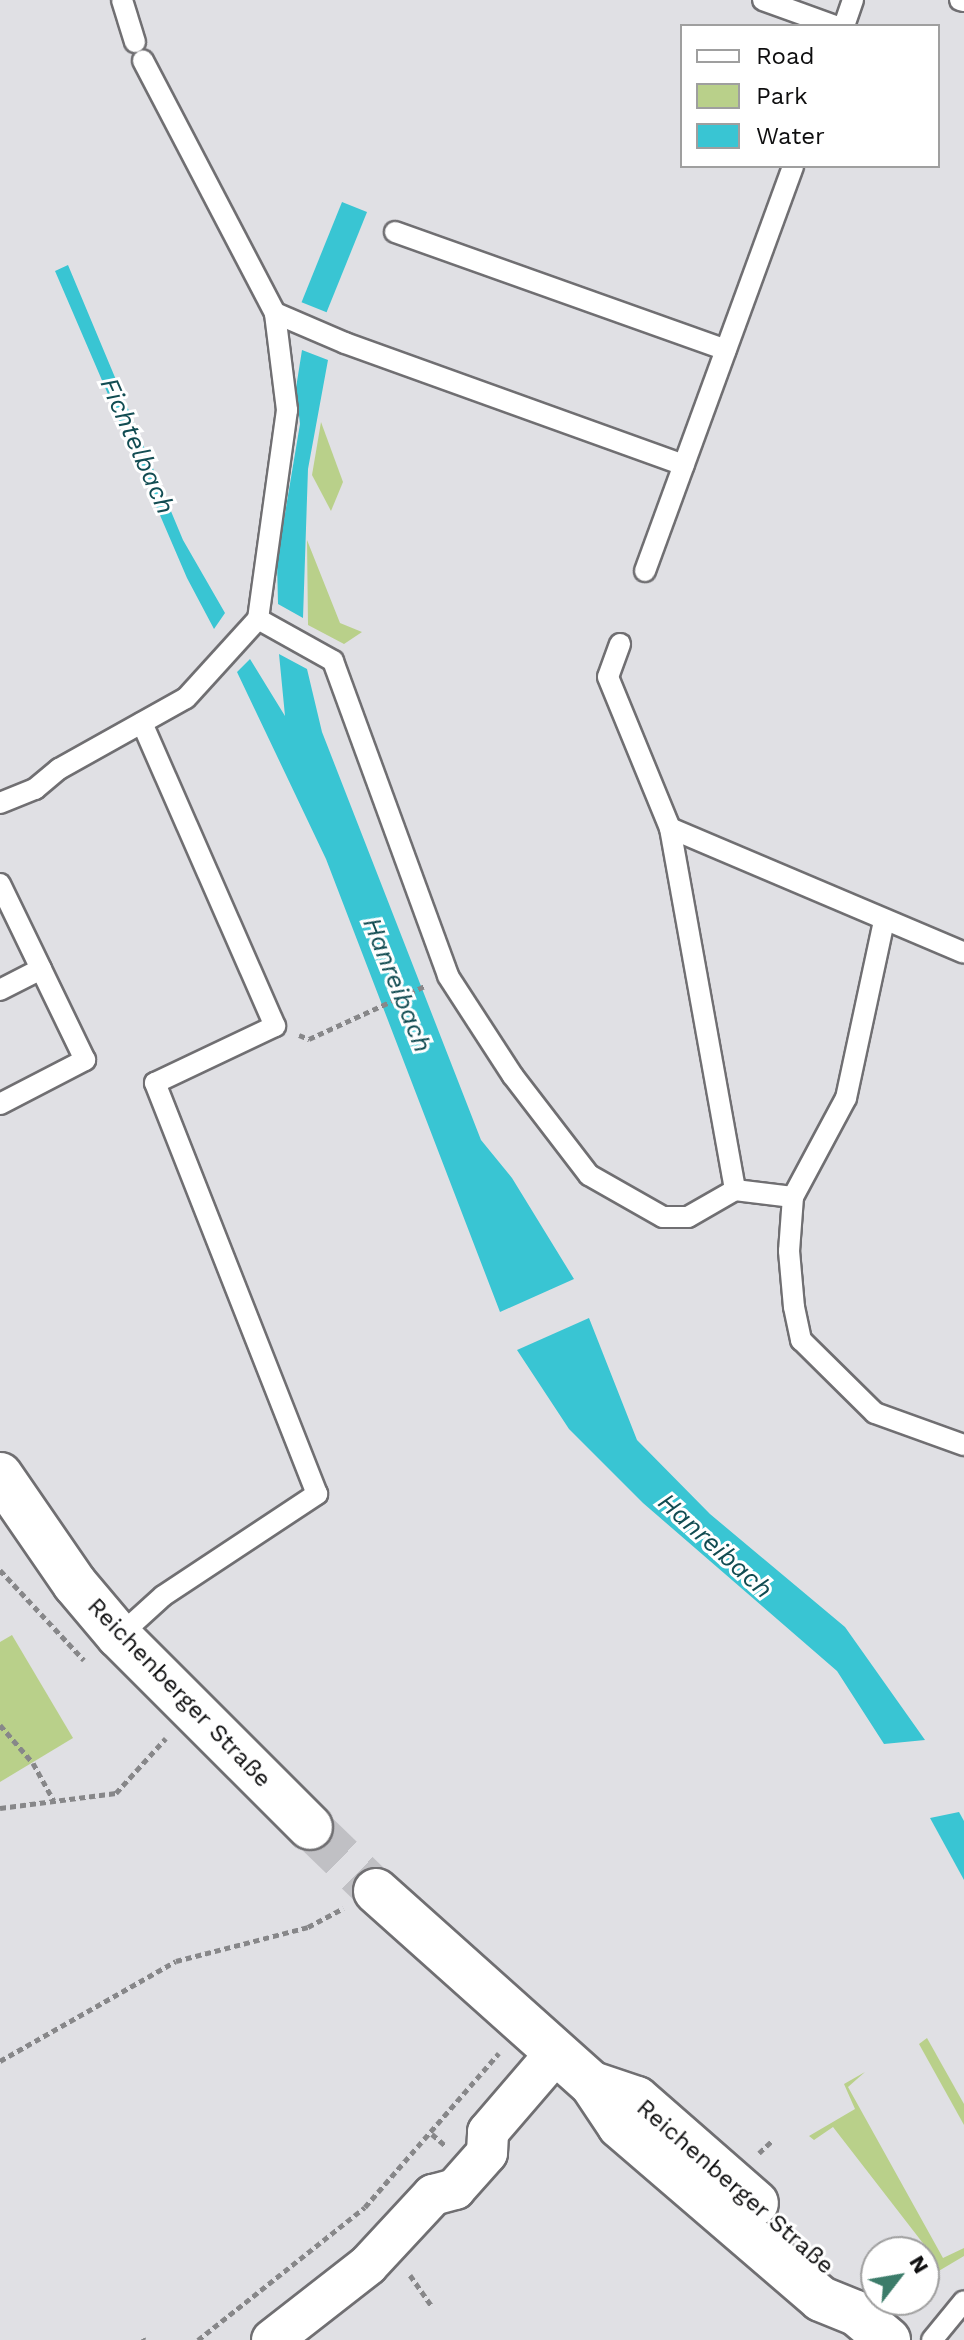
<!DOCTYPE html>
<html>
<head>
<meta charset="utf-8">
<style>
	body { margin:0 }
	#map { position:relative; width:964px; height:2340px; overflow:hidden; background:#e0e0e4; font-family:"Work Sans",sans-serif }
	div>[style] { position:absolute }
	.green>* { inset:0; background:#b9d08a }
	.water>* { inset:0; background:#39c5d3; transform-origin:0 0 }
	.secondary-tunnel>* { height:44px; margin-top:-22px; transform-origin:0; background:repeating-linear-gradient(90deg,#c0c0c4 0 44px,transparent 0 66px) }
	.path>* { height:5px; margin-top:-2.5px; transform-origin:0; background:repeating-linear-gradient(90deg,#878789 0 6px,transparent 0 10px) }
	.roads { filter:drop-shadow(2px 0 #706f72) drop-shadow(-2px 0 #706f72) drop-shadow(0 2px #706f72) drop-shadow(0 -2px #706f72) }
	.lane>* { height:20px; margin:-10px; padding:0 10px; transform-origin:10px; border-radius:10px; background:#fff }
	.street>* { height:40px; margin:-20px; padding:0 20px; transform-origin:20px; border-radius:20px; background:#fff }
	.secondary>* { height:44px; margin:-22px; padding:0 22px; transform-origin:22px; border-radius:22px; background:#fff }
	span { translate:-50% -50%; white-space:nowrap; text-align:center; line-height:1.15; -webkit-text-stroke:6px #fff; paint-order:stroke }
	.street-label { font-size:24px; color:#0e0e0f }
	.water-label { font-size:26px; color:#114c52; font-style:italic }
	.legend { position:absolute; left:680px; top:24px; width:260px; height:144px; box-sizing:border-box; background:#fff; border:2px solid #9f9f9f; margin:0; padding:10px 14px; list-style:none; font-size:24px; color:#0e0e0f }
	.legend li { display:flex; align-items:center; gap:16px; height:40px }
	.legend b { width:40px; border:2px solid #9f9f9f }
	.north { position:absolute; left:860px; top:2236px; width:80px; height:80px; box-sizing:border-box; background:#fff; border:2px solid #9f9f9f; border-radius:50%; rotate:59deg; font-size:22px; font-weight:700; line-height:32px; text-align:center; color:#0e0e0f }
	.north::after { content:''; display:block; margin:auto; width:28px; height:36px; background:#3c7c6a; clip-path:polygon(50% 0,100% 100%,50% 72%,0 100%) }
</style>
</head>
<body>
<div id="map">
	<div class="green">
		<div style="clip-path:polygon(321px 422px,343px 482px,331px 511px,312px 475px)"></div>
		<div style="clip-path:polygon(307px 540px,340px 623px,362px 632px,344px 644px,308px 625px)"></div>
		<div style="clip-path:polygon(12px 1635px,73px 1738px,0 1782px,0 1642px)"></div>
		<div style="clip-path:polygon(927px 2038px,964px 2104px,964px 2125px,919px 2044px)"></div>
		<div style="clip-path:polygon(865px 2072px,848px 2087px,943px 2258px,964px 2248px,964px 2256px,937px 2272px,924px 2272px,929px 2251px,833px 2127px,814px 2140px,809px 2136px,855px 2109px,844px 2084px)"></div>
	</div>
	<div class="water">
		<div style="left:342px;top:202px;width:27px;height:108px;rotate:22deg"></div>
		<div style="clip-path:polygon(68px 265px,183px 540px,225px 613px,214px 629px,187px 578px,55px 271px)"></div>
		<div style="clip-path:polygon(302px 350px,328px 360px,308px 469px,303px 618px,278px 604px,277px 561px,300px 424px,296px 388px)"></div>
		<div style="clip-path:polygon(279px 654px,307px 669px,322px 732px,481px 1140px,512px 1178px,574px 1279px,500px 1312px,326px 859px,237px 672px,250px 659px,285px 716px)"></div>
		<div style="clip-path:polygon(589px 1318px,637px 1440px,710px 1514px,845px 1627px,925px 1740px,884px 1744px,837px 1671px,643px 1503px,569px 1429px,517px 1350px)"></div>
		<div style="clip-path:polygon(959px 1812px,964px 1821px,964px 1880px,930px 1818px)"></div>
	</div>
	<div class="secondary-tunnel">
		<div style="left:310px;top:1827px;width:92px;rotate:44.1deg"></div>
	</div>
	<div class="path">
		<div style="left:299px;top:1035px;width:11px;rotate:22deg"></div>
		<div style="left:309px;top:1039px;width:128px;rotate:-24.6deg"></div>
		<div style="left:0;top:1570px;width:123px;rotate:47deg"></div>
		<div style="left:0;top:1725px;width:50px;rotate:49deg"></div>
		<div style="left:33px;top:1763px;width:43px;rotate:61.1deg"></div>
		<div style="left:0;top:1808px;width:117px;rotate:-7.4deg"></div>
		<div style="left:116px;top:1793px;width:74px;rotate:-47.7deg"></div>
		<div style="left:0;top:2061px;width:202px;rotate:-29.6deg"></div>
		<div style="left:176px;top:1961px;width:136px;rotate:-14.4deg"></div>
		<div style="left:308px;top:1927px;width:40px;rotate:-28deg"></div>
		<div style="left:432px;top:2134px;width:18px;rotate:41deg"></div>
		<div style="left:759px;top:2153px;width:19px;rotate:-43deg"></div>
		<div style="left:410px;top:2275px;width:39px;rotate:55deg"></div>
		<div style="left:143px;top:2338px;width:2px;rotate:63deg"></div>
		<div style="left:198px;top:2340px;width:213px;rotate:-38.5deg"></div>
		<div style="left:365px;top:2207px;width:204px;rotate:-49deg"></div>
	</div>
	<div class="roads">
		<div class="lane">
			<div style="left:122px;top:0;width:44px;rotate:72.8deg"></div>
			<div style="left:763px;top:0;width:77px;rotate:19.9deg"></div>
			<div style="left:960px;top:0;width:4px;rotate:14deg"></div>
			<div style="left:844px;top:26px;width:28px;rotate:-71deg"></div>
			<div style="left:395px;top:232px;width:351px;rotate:19.6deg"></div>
			<div style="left:275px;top:313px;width:76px;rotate:23.2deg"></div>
			<div style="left:345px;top:343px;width:360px;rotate:19.8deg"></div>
			<div style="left:645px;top:571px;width:431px;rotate:-69.9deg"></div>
			<div style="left:258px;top:619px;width:86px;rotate:29.2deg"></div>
			<div style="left:333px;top:661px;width:335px;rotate:69.9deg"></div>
			<div style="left:448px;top:976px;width:119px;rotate:57deg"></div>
			<div style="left:513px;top:1076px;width:125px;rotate:52.5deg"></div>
			<div style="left:589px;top:1175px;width:85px;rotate:29.6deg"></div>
			<div style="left:663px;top:1217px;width:25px"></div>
			<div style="left:688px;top:1217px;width:54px;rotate:-29.9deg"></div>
			<div style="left:735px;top:1190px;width:58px;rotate:6.9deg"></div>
			<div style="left:620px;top:644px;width:35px;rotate:110deg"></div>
			<div style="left:608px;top:677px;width:163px;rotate:67.7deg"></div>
			<div style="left:670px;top:828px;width:368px;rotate:79.8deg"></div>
			<div style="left:0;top:803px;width:38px;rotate:-22deg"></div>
			<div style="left:35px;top:789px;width:31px;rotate:-40deg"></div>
			<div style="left:59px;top:769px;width:145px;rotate:-29.2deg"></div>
			<div style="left:186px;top:698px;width:107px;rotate:-47.7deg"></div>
			<div style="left:258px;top:619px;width:211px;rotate:-82.1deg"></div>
			<div style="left:287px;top:410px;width:98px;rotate:-97.1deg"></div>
			<div style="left:275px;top:313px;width:285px;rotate:-117.6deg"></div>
			<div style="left:670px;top:828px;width:319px;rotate:23deg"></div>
			<div style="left:0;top:884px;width:94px;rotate:64.2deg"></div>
			<div style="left:41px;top:969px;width:46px;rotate:152.9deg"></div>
			<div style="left:884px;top:921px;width:181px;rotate:102.1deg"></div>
			<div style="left:846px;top:1098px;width:112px;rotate:118.2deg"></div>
			<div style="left:793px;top:1197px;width:54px;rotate:94.2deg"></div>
			<div style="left:789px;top:1251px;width:56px;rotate:84.9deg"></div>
			<div style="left:794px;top:1307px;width:34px;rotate:78deg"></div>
			<div style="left:801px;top:1340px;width:104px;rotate:44.6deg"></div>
			<div style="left:875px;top:1413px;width:95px;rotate:19.8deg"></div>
			<div style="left:0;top:1104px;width:96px;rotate:-27.4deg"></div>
			<div style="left:85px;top:1060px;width:101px;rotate:-115.8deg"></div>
			<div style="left:119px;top:1636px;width:59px;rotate:-42.3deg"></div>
			<div style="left:163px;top:1596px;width:185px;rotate:-33.5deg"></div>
			<div style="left:317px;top:1494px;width:442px;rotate:-111.5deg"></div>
			<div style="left:155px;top:1083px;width:133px;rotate:-25.4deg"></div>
			<div style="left:275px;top:1026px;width:331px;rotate:-113.7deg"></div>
			<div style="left:932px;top:2340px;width:50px;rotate:-50.6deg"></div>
		</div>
		<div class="street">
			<div style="left:272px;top:2340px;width:122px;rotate:-38deg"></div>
			<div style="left:368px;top:2265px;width:96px;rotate:-47.1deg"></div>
			<div style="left:433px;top:2195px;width:23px;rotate:-15deg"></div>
			<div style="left:455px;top:2189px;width:48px;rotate:-48.4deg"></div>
			<div style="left:487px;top:2153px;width:21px;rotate:-87deg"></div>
			<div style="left:488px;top:2132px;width:104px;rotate:-49.3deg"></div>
		</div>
		<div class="secondary">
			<div style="left:0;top:1475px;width:132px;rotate:55.5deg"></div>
			<div style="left:75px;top:1584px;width:68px;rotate:49.8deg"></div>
			<div style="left:119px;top:1636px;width:270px;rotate:45deg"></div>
			<div style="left:376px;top:1891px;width:290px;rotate:41.8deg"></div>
			<div style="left:592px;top:2084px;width:50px;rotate:56.3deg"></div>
			<div style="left:620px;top:2126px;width:265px;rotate:40.7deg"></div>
			<div style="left:821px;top:2299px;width:38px;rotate:22deg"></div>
			<div style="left:856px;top:2313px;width:42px;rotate:40.2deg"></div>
			<div style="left:592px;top:2084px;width:47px;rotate:18.4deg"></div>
			<div style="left:637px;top:2099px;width:158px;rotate:41.2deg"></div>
		</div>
	</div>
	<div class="street-label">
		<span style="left:179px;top:1693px;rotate:46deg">Reichenberger Straße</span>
		<span style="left:735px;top:2187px;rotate:41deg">Reichenberger Straße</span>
	</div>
	<div class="water-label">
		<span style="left:137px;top:446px;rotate:66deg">Fichtelbach</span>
		<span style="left:397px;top:985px;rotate:68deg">Hanreibach</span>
		<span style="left:715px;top:1546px;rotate:42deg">Hanreibach</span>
	</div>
	<ul class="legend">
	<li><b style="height:10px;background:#fff"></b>Road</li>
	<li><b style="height:22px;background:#b9d08a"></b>Park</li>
	<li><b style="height:22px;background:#39c5d3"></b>Water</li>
	</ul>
	<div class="north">N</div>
</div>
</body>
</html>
